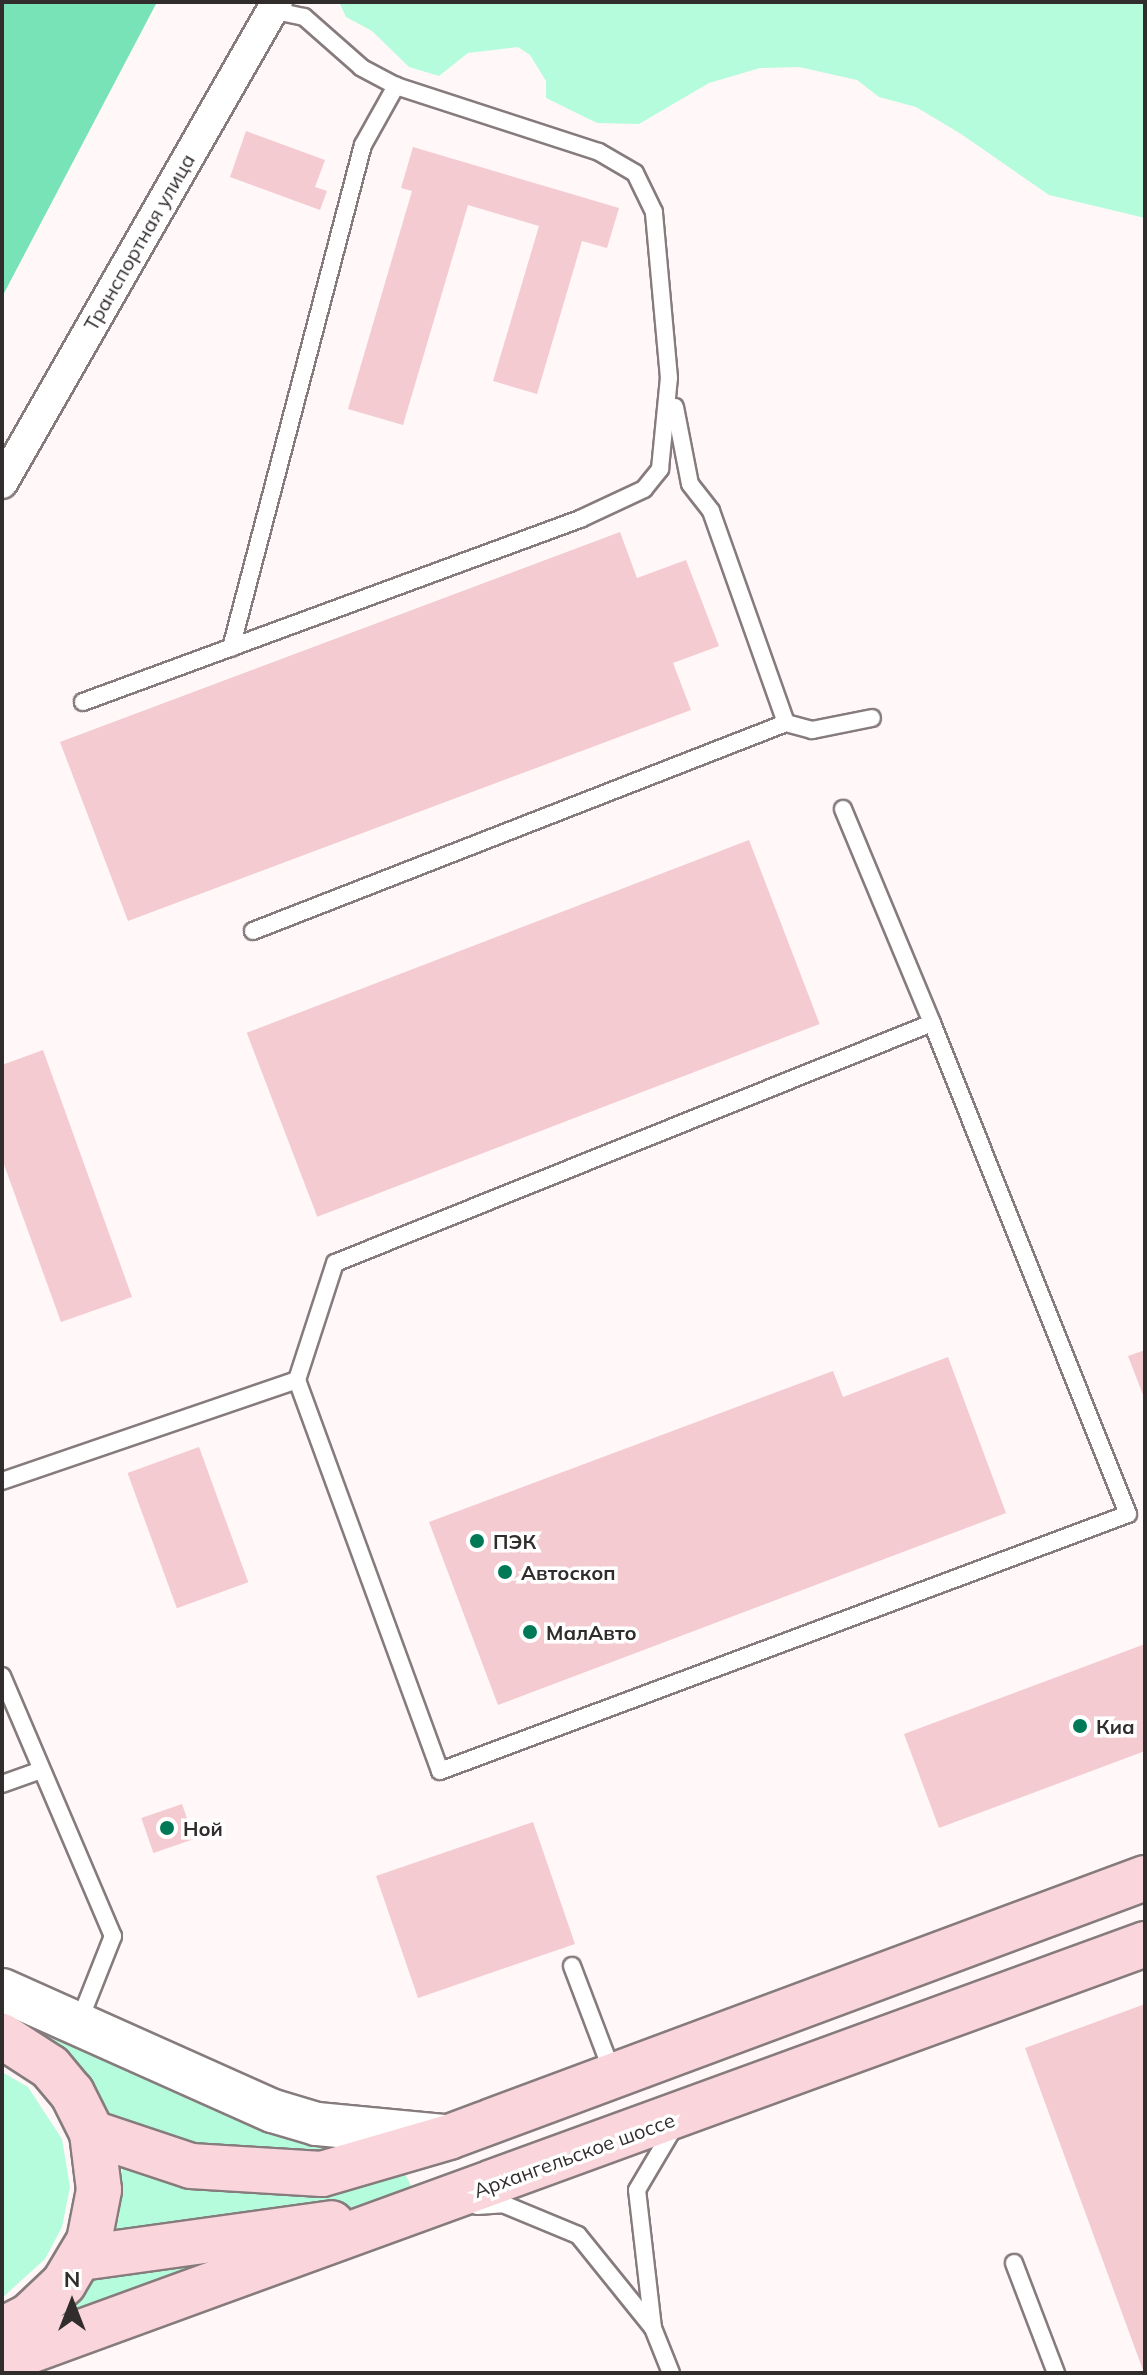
<!DOCTYPE html>
<html>
<head>
<meta charset="utf-8">
<style>
	body { margin:0 }
	#map { position:relative; width:1147px; height:2375px; overflow:hidden; background:#fff7f8; font-family:Mulish,sans-serif }
	div>[style] { position:absolute }
	.green>* { inset:0; background:#b5fcdc }
	.forest>* { inset:0; background:#78e3b7 }
	.building>* { inset:0; background:#f4cbd1; transform-origin:0 0 }
	.roads { filter:drop-shadow(2px 0 #867b7d) drop-shadow(-2px 0 #867b7d) drop-shadow(0 2px #867b7d) drop-shadow(0 -2px #867b7d) }
	.service>* { height:16px; margin:-8px; padding:0 8px; transform-origin:8px; border-radius:8px; background:#fff }
	.minor>* { height:30px; margin:-15px; padding:0 15px; transform-origin:15px; border-radius:15px; background:#fff }
	.secondary>* { height:42px; margin:-21px; padding:0 21px; transform-origin:21px; border-radius:21px; background:#fff }
	.primary>* { height:44px; margin:-22px; padding:0 22px; transform-origin:22px; border-radius:22px; background:#fad6dc }
	.dots>* { width:22px; height:22px; translate:-50% -50%; box-sizing:border-box; border:4px solid #fff; border-radius:50% }
	span { translate:-50% -50%; white-space:nowrap; text-align:center; line-height:1.15; -webkit-text-stroke:7px #fff; paint-order:stroke }
	.street-label { font-size:20px; color:#322d2d }
	.poi-label { font-size:20px; color:#322d2d; font-weight:700 }
	.left { translate:0 -50%; text-align:left }
	.frame { position:absolute; inset:0; border:4px solid #322d2d; pointer-events:none }
	.north { position:absolute; left:32px; top:2263px; width:80px; height:80px; -webkit-text-stroke:6px #fff; paint-order:stroke; rotate:0deg; font-size:22px; font-weight:700; line-height:32px; text-align:center; color:#322d2d }
	.north::after { content:''; display:block; margin:auto; width:28px; height:36px; background:#322d2d; clip-path:polygon(50% 0,100% 100%,50% 72%,0 100%) }
</style>
</head>
<body>
<div id="map">
	<div class="green">
		<div style="clip-path:polygon(339px 2px,1145px 2px,1145px 218px,1049px 195px,961px 134px,916px 107px,879px 97px,857px 80px,799px 67px,760px 68px,709px 83px,639px 124px,597px 123px,546px 98px,546px 81px,530px 55px,518px 47px,468px 53px,439px 76px,409px 67px,372px 31px,346px 17px)"></div>
		<div style="clip-path:polygon(2px 2005px,259px 2129px,369px 2148px,197px 2162px,110px 2124px,96px 2087px,64px 2048px,2px 2013px)"></div>
		<div style="clip-path:polygon(2px 2072px,28px 2087px,62px 2139px,70px 2187px,62px 2227px,45px 2259px,2px 2298px)"></div>
		<div style="clip-path:polygon(123px 2157px,400px 2163px,414px 2192px,332px 2212px,108px 2243px,119px 2218px)"></div>
		<div style="clip-path:polygon(281px 2245px,2px 2341px,94px 2265px)"></div>
	</div>
	<div class="forest">
		<div style="clip-path:polygon(2px 2px,157px 2px,2px 297px)"></div>
	</div>
	<div class="building">
		<div style="clip-path:polygon(246px 131px,325px 160px,315px 187px,327px 191px,320px 210px,230px 177px)"></div>
		<div style="clip-path:polygon(413px 147px,619px 208px,607px 248px,582px 241px,537px 394px,493px 381px,539px 226px,468px 205px,403px 425px,348px 409px,412px 191px,401px 188px)"></div>
		<div style="clip-path:polygon(620px 532px,637px 578px,686px 560px,719px 646px,673px 663px,691px 710px,128px 921px,60px 742px)"></div>
		<div style="left:749px;top:840px;width:197px;height:538px;rotate:69deg"></div>
		<div style="clip-path:polygon(43px 1050px,132px 1297px,61px 1322px,2px 1159px,2px 1065px)"></div>
		<div style="clip-path:polygon(1145px 1350px,1145px 1400px,1128px 1356px)"></div>
		<div style="clip-path:polygon(948px 1357px,1006px 1513px,498px 1705px,429px 1522px,833px 1371px,843px 1397px)"></div>
		<div style="left:199px;top:1447px;width:144px;height:76px;rotate:70deg"></div>
		<div style="clip-path:polygon(1145px 1644px,1145px 1751px,939px 1828px,904px 1734px)"></div>
		<div style="left:182px;top:1804px;width:37px;height:43px;rotate:71deg"></div>
		<div style="left:533px;top:1822px;width:129px;height:166px;rotate:71deg"></div>
		<div style="clip-path:polygon(1145px 2004px,1145px 2373px,1144px 2373px,1025px 2048px)"></div>
	</div>
	<div class="roads">
		<div class="service">
			<div style="left:675px;top:407px;width:78px;rotate:79deg"></div>
			<div style="left:690px;top:484px;width:34px;rotate:52deg"></div>
			<div style="left:711px;top:511px;width:225px;rotate:70.5deg"></div>
			<div style="left:786px;top:723px;width:27px;rotate:15deg"></div>
			<div style="left:812px;top:730px;width:61px;rotate:-11.3deg"></div>
			<div style="left:231px;top:648px;width:520px;rotate:-75.3deg"></div>
			<div style="left:363px;top:145px;width:68px;rotate:-60.8deg"></div>
			<div style="left:83px;top:702px;width:530px;rotate:-20.21deg"></div>
			<div style="left:580px;top:519px;width:71px;rotate:-25.1deg"></div>
			<div style="left:644px;top:489px;width:26px;rotate:-51deg"></div>
			<div style="left:660px;top:469px;width:91px;rotate:-84.4deg"></div>
			<div style="left:669px;top:378px;width:167px;rotate:-95.2deg"></div>
			<div style="left:654px;top:212px;width:43px;rotate:-116deg"></div>
			<div style="left:635px;top:173px;width:42px;rotate:-149.7deg"></div>
			<div style="left:599px;top:152px;width:213px;rotate:-162deg"></div>
			<div style="left:396px;top:86px;width:40px;rotate:-152deg"></div>
			<div style="left:361px;top:67px;width:76px;rotate:-138.7deg"></div>
			<div style="left:304px;top:17px;width:33px;rotate:-168deg"></div>
			<div style="left:843px;top:809px;width:232px;rotate:67.4deg"></div>
			<div style="left:932px;top:1023px;width:643px;rotate:158.1deg"></div>
			<div style="left:335px;top:1263px;width:123px;rotate:108deg"></div>
			<div style="left:297px;top:1380px;width:416px;rotate:69.9deg"></div>
			<div style="left:440px;top:1771px;width:734px;rotate:-20.48deg"></div>
			<div style="left:1128px;top:1514px;width:529px;rotate:-111.76deg"></div>
			<div style="left:253px;top:931px;width:572px;rotate:-21.32deg"></div>
			<div style="left:2px;top:1481px;width:312px;rotate:-18.9deg"></div>
			<div style="left:2px;top:1676px;width:283px;rotate:66.9deg"></div>
			<div style="left:113px;top:1936px;width:92px;rotate:111.6deg"></div>
			<div style="left:2px;top:1784px;width:41px;rotate:-19.7deg"></div>
			<div style="left:572px;top:1966px;width:116px;rotate:69.2deg"></div>
			<div style="left:477px;top:2206px;width:26px;rotate:-4deg"></div>
			<div style="left:503px;top:2204px;width:81px;rotate:22.5deg"></div>
			<div style="left:578px;top:2235px;width:119px;rotate:51.1deg"></div>
			<div style="left:1014px;top:2263px;width:118px;rotate:69.1deg"></div>
			<div style="left:671px;top:2373px;width:48px;rotate:-111.8deg"></div>
			<div style="left:653px;top:2328px;width:139px;rotate:-96.6deg"></div>
			<div style="left:637px;top:2190px;width:77px;rotate:-59.4deg"></div>
		</div>
		<div class="minor">
			<div style="left:2px;top:483px;width:554px;rotate:-60.24deg"></div>
		</div>
		<div class="secondary">
			<div style="left:2px;top:1990px;width:297px;rotate:24.1deg"></div>
			<div style="left:273px;top:2111px;width:46px;rotate:16.5deg"></div>
			<div style="left:317px;top:2124px;width:127px;rotate:5.4deg"></div>
		</div>
		<div class="primary">
			<div style="left:2px;top:2036px;width:57px;rotate:32.9deg"></div>
			<div style="left:50px;top:2067px;width:34px;rotate:50deg"></div>
			<div style="left:72px;top:2093px;width:45px;rotate:63.4deg"></div>
			<div style="left:92px;top:2133px;width:57px;rotate:83deg"></div>
			<div style="left:99px;top:2190px;width:52px;rotate:101.1deg"></div>
			<div style="left:89px;top:2241px;width:49px;rotate:120.8deg"></div>
			<div style="left:64px;top:2283px;width:48px;rotate:136.7deg"></div>
			<div style="left:29px;top:2316px;width:30px;rotate:153deg"></div>
			<div style="left:92px;top:2133px;width:104px;rotate:18.4deg"></div>
			<div style="left:191px;top:2166px;width:131px;rotate:3.5deg"></div>
			<div style="left:322px;top:2174px;width:132px;rotate:-16.2deg"></div>
			<div style="left:449px;top:2137px;width:743px;rotate:-20.41deg"></div>
			<div style="left:81px;top:2258px;width:253px;rotate:-7.9deg"></div>
			<div style="left:2px;top:2361px;width:1217px;rotate:-20.04deg"></div>
		</div>
	</div>
	<div class="dots">
		<div style="left:477px;top:1541px;background:#007956"></div>
		<div style="left:505px;top:1572px;background:#007956"></div>
		<div style="left:530px;top:1632px;background:#007956"></div>
		<div style="left:1080px;top:1726px;background:#007956"></div>
		<div style="left:167px;top:1828px;background:#007956"></div>
	</div>
	<div class="street-label">
		<span style="left:139px;top:242px;rotate:-60deg">Транспортная улица</span>
		<span style="left:574px;top:2155px;rotate:-20deg">Архангельское шоссе</span>
	</div>
	<div class="poi-label">
		<span class="left" style="left:493px;top:1541px">ПЭК</span>
		<span class="left" style="left:521px;top:1572px">Автоскоп</span>
		<span class="left" style="left:546px;top:1632px">МалАвто</span>
		<span class="left" style="left:1096px;top:1726px">Киа</span>
		<span class="left" style="left:183px;top:1828px">Ной</span>
	</div>
	<div class="frame"></div>
	<div class="north">N</div>
</div>
</body>
</html>
